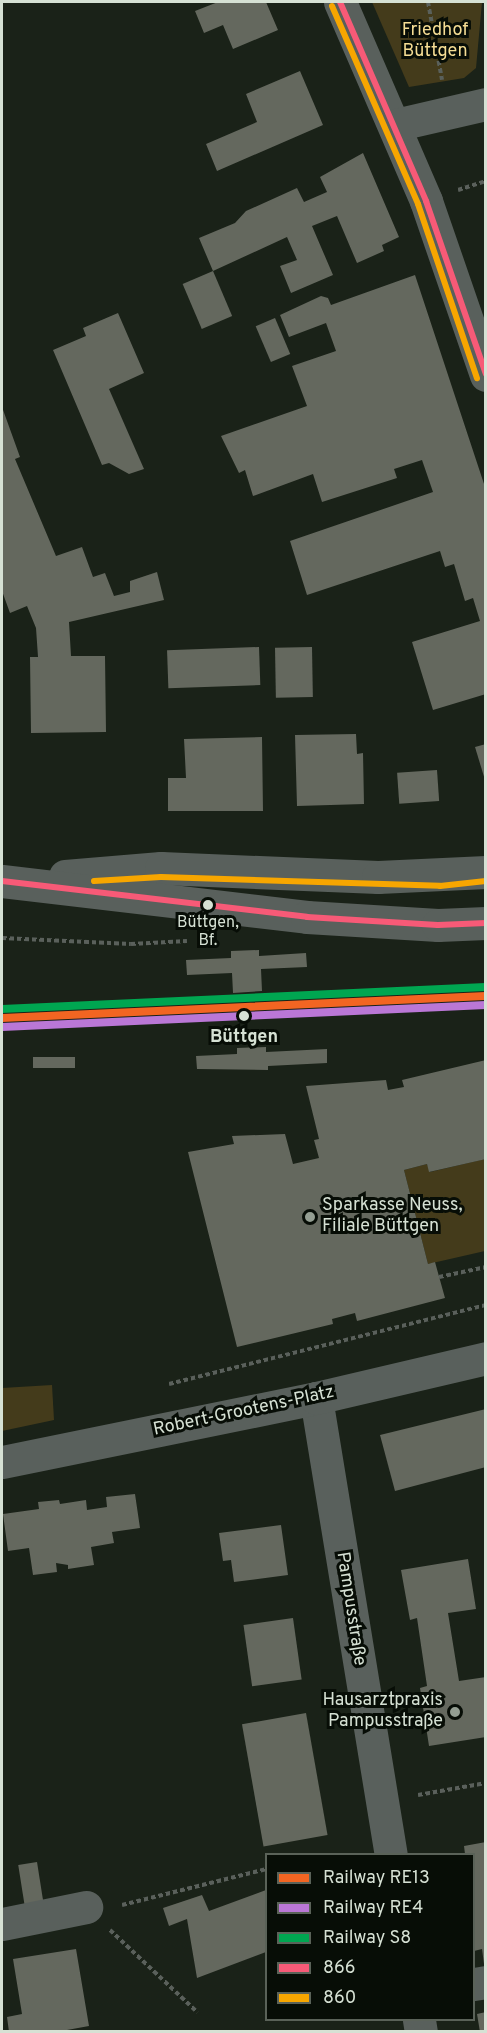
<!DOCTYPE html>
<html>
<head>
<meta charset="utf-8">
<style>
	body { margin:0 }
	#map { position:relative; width:487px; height:2033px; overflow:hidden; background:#1a2218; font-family:Overpass,sans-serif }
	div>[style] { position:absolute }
	.green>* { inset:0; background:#443b1b }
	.building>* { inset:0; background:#64685e; transform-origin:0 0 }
	.path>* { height:4px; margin-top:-2px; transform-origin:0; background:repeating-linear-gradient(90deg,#5a605b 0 4.5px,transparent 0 7.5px) }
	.street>* { height:33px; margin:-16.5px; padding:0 16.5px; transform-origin:16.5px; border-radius:16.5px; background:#59605c }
	.bus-1>* { height:6px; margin:-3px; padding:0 3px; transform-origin:3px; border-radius:3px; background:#f75a77 }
	.bus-2>* { height:6px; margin:-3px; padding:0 3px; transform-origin:3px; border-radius:3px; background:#f7a600 }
	.rail-1>* { height:8px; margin:-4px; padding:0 4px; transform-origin:4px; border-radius:4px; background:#f26522 }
	.rail-2>* { height:8px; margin:-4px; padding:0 4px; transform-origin:4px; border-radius:4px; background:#ba77d6 }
	.rail-3>* { height:8px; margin:-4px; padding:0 4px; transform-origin:4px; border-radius:4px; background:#00a651 }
	.dots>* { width:16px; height:16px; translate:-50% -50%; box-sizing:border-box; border:3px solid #070d06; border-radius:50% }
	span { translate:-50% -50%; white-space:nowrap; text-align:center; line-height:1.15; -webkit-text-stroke:6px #070d06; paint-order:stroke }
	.bus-label { font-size:16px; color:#d6e1d4 }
	.park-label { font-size:18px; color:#f5dd94 }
	.stop-label { font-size:18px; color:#d6e1d4; font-weight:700 }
	.poi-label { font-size:18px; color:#d6e1d4 }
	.left { translate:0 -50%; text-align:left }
	.right { translate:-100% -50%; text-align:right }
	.street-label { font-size:18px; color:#d6e1d4 }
	.frame { position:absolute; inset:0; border:3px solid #d6e1d4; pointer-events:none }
	.legend { position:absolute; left:265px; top:1853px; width:210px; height:168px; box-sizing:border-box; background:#070d06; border:2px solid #5a6258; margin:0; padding:8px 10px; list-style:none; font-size:18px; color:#d6e1d4 }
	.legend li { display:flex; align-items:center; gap:12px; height:30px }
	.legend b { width:30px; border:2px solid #5a6258 }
</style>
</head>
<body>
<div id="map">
	<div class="green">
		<div style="clip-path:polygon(372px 2px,482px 2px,476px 68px,464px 78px,409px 87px)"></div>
		<div style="clip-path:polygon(485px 1159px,485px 1251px,428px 1264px,404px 1170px,427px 1164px,430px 1172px)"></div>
		<div style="clip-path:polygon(52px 1385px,54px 1420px,2px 1431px,2px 1388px)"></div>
	</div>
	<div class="building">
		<div style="clip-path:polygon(218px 2px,266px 2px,278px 30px,233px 49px,223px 25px,204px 33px,195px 11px)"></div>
		<div style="clip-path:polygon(300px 71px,323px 125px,217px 171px,206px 144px,257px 122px,246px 94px)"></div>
		<div style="clip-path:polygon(363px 153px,399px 237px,382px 245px,384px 251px,357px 263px,337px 216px,312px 226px,333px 275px,291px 293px,280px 266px,297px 260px,287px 237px,213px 271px,199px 238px,235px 223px,246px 211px,297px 188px,304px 202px,327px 192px,320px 177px)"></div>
		<div style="left:213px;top:271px;width:49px;height:33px;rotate:67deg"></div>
		<div style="clip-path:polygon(415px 275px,486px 490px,486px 694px,433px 710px,412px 642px,480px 621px,473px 598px,465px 601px,454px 564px,445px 567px,440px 551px,307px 595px,290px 541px,433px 492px,422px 460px,394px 469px,397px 478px,322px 502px,313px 474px,253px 496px,245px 470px,239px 473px,221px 436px,307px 406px,292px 366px,336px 351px,326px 323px,289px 337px,280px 315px,321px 296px,328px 298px,331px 305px)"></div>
		<div style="clip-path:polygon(118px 313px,144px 373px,109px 389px,144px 469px,129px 474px,109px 463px,102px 465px,53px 350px,86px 336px,83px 328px)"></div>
		<div style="left:275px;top:318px;width:39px;height:21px;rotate:67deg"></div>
		<div style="clip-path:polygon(2px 407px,20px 457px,15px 459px,56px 556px,82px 547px,93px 577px,105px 573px,114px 596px,130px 592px,130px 581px,157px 572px,164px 600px,69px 622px,71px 656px,105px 656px,106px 732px,31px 733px,30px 657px,38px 657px,36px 628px,27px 606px,10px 613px,2px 591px)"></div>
		<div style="left:259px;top:647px;width:38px;height:92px;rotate:88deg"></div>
		<div style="left:312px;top:647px;width:50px;height:37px;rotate:89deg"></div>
		<div style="clip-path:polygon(356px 734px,357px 754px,363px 753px,364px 804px,297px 806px,295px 735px)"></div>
		<div style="clip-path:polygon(262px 737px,263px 811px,168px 811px,168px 778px,186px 778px,184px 739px)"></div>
		<div style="clip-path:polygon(486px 744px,486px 780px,485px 780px,475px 747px)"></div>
		<div style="left:437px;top:770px;width:31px;height:40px;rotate:86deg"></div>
		<div style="clip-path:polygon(259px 950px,259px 956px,306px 953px,307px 967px,261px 969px,262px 991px,233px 993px,232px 973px,187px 975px,186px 960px,231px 958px,231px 951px)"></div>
		<div style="clip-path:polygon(266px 1047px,266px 1052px,327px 1049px,327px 1063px,268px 1066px,268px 1070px,197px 1069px,196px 1056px,237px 1054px,237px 1048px)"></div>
		<div style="left:75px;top:1057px;width:11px;height:42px;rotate:90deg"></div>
		<div style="clip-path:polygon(486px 1060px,486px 1159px,429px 1172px,427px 1164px,404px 1170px,428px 1264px,435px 1262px,445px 1298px,357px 1321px,355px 1313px,332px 1319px,333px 1324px,237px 1347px,188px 1152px,234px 1144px,232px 1136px,285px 1134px,293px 1164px,319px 1158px,314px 1140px,319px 1139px,306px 1086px,386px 1080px,388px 1090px,404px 1087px,402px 1080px)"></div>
		<div style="clip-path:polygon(486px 1409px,486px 1467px,395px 1491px,380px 1435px)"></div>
		<div style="clip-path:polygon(135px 1494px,140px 1528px,112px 1532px,114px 1543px,91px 1547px,94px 1565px,68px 1569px,68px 1565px,56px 1563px,57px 1572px,33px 1575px,29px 1548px,8px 1551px,3px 1514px,39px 1509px,38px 1502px,59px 1500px,60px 1504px,86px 1500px,87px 1510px,107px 1507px,106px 1497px)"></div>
		<div style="clip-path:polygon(281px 1525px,288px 1575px,234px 1582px,231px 1560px,223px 1561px,219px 1533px)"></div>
		<div style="clip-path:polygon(468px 1559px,476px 1609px,448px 1613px,459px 1681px,486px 1677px,486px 1737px,429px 1746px,420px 1688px,427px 1686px,417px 1618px,410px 1620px,401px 1570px)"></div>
		<div style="left:293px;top:1618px;width:62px;height:50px;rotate:82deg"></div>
		<div style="left:306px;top:1713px;width:124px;height:65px;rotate:80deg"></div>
		<div style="clip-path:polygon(486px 1842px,486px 1964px,484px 1964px,482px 1949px,474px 1951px,474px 1854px,465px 1854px,464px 1846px)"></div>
		<div style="left:37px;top:1862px;width:45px;height:19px;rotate:81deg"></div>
		<div style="clip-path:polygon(266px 1890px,266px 1952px,197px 1978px,187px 1919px,169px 1926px,163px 1908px,202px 1895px,209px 1911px)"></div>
		<div style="clip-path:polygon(76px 1949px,89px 2026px,56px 2032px,9px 2032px,7px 2017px,22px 2014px,13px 1959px)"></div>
		<div style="clip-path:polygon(486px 2012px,486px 2032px,480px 2032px,477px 2014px)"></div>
	</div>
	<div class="path">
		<div style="left:428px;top:2px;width:79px;rotate:79.8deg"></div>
		<div style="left:458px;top:190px;width:29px;rotate:-18deg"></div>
		<div style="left:2px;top:938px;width:129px;rotate:2.7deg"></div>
		<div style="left:131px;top:944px;width:56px;rotate:-3.1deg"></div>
		<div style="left:439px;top:1277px;width:48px;rotate:-12deg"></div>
		<div style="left:169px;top:1384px;width:327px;rotate:-14deg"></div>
		<div style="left:418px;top:1795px;width:69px;rotate:-10deg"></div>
		<div style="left:122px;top:1905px;width:148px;rotate:-14deg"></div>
		<div style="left:110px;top:1930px;width:120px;rotate:43.3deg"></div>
	</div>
	<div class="street">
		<div style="left:340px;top:2px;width:217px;rotate:66.6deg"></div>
		<div style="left:426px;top:201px;width:184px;rotate:71deg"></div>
		<div style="left:395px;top:125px;width:93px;rotate:-13deg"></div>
		<div style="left:65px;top:876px;width:96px;rotate:-4.8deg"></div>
		<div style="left:161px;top:868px;width:217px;rotate:2.4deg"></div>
		<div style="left:378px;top:877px;width:108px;rotate:-2.7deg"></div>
		<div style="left:2px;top:881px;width:307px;rotate:6.7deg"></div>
		<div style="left:307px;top:917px;width:131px;rotate:3.5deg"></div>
		<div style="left:438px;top:925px;width:48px;rotate:-2.4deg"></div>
		<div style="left:316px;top:1398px;width:462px;rotate:80.7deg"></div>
		<div style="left:2px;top:1462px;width:320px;rotate:-11.5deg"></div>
		<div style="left:316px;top:1398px;width:175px;rotate:-13.2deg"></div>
		<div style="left:2px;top:1924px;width:86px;rotate:-11.4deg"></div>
		<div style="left:474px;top:1984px;width:12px;rotate:-9deg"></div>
		<div style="left:419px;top:2020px;width:12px;rotate:81deg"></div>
	</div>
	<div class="bus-1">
		<div style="left:340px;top:2px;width:217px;rotate:66.6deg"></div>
		<div style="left:426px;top:201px;width:183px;rotate:70.9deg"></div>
		<div style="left:2px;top:881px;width:307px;rotate:6.7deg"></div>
		<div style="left:307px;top:917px;width:131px;rotate:3.5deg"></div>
		<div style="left:438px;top:925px;width:48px;rotate:-2.4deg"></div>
	</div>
	<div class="bus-2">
		<div style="left:332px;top:6px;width:216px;rotate:66.5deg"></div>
		<div style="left:418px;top:204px;width:184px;rotate:71.3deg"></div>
		<div style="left:94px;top:881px;width:67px;rotate:-3.4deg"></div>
		<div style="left:161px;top:877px;width:279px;rotate:1.8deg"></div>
		<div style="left:440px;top:886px;width:46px;rotate:-6.2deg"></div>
	</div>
	<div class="rail-1">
		<div style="left:2px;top:1018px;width:484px;rotate:-2.6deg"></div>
	</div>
	<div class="rail-2">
		<div style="left:2px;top:1027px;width:484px;rotate:-2.6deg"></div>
	</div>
	<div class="rail-3">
		<div style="left:2px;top:1009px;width:484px;rotate:-2.6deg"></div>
	</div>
	<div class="dots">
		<div style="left:208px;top:905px;background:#d6e1d4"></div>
		<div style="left:244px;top:1016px;background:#d6e1d4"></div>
		<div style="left:310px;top:1217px;background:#949e92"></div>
		<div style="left:455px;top:1712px;background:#949e92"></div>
	</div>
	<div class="bus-label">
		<span style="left:208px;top:932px">Büttgen,<br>Bf.</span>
	</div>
	<div class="park-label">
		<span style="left:435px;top:42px">Friedhof<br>Büttgen</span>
	</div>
	<div class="stop-label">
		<span style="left:244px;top:1038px">Büttgen</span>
	</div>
	<div class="poi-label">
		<span class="left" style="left:322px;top:1217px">Sparkasse Neuss,<br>Filiale Büttgen</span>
		<span class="right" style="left:443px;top:1712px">Hausarztpraxis<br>Pampusstraße</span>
	</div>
	<div class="street-label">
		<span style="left:244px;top:1412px;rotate:-12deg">Robert-Grootens-Platz</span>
		<span style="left:350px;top:1609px;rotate:81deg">Pampusstraße</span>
	</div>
	<div class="frame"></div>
	<ul class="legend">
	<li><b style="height:8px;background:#f26522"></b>Railway RE13</li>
	<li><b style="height:8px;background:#ba77d6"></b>Railway RE4</li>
	<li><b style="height:8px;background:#00a651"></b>Railway S8</li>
	<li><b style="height:8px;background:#f75a77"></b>866</li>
	<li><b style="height:8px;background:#f7a600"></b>860</li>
	</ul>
</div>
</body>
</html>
